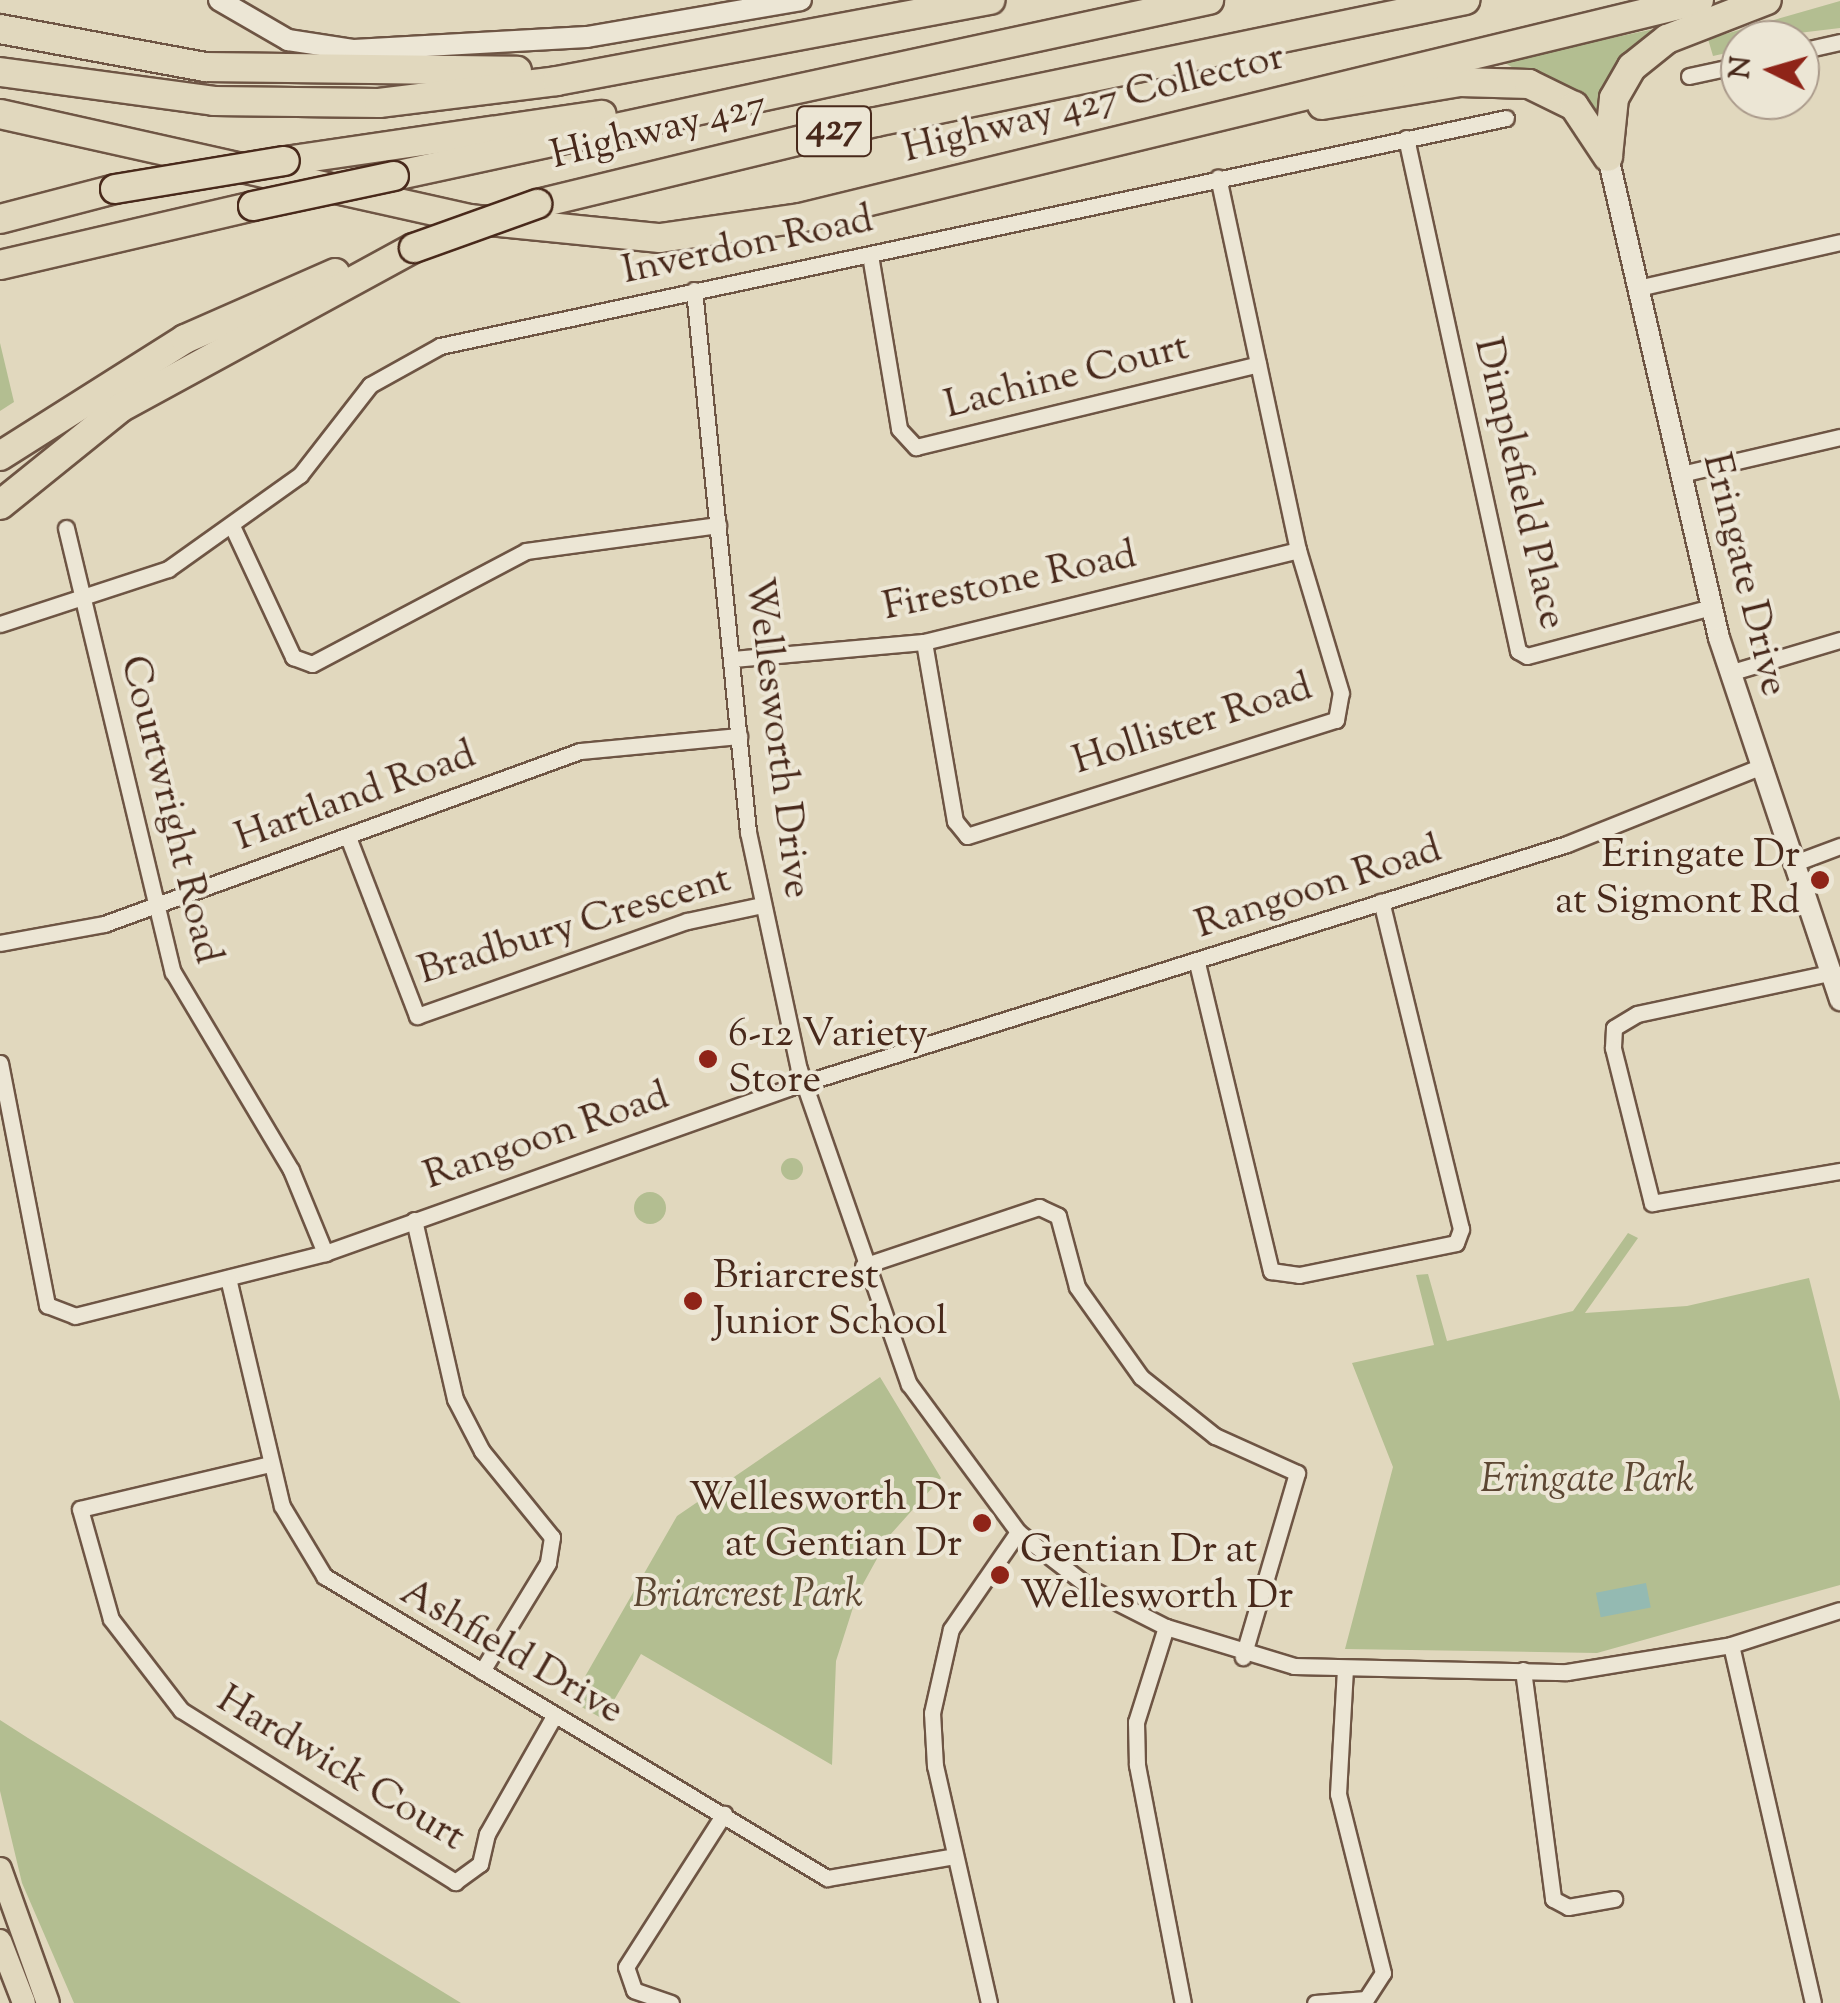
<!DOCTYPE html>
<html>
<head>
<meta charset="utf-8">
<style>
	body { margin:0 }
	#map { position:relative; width:1840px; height:2003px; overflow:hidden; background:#e1d8be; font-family:"Sorts Mill Goudy",serif }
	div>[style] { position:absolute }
	.green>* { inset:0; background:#b3be91 }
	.round { border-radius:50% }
	.water>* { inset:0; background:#94bab2; transform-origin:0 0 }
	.roads { filter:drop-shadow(2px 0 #6e5544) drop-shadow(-2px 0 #6e5544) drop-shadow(0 2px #6e5544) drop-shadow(0 -2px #6e5544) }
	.street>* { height:15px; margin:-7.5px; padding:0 7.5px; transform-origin:7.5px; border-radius:7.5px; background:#ece6d5 }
	.secondary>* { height:20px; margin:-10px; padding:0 10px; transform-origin:10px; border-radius:10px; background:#ece6d5 }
	.primary>* { height:22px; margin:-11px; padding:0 11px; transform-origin:11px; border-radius:11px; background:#e1d8be }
	.highway>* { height:28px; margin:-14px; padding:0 14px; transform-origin:14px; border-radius:14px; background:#e1d8be }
	.bridges { filter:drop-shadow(2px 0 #48291b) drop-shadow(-2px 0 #48291b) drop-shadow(0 2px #48291b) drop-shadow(0 -2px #48291b) }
	.highway-bridge>* { height:28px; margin:-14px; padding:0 14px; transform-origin:14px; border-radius:14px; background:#e1d8be }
	.dots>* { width:28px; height:28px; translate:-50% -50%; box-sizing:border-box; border:5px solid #ece6d5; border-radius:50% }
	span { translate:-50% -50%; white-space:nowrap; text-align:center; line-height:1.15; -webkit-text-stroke:8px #ece6d5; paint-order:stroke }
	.shield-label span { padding:2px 8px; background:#ece6d5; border:2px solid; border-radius:8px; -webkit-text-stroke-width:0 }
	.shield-label { font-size:38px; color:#48291b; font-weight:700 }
	.street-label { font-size:40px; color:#48291b }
	.poi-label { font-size:40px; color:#48291b }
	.right { translate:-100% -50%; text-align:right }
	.left { translate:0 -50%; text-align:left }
	.park-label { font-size:40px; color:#5d4733; font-style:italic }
	.north { position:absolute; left:1720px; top:20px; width:100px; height:100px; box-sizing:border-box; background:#ece6d5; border:2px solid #aa9a8b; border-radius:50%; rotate:275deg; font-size:28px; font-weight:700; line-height:40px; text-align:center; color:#48291b }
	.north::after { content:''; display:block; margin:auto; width:35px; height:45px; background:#8f2418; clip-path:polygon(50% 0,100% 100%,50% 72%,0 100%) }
</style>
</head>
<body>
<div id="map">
	<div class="green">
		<div style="clip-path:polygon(1840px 1px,1840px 28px,1740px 40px,1740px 50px,1713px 56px,1708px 39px)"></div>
		<div style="clip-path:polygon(1678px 24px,1592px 117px,1502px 61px)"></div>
		<div style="clip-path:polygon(0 343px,14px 402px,0 411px)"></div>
		<div class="round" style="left:781px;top:1158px;width:22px;height:22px"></div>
		<div class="round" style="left:634px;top:1192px;width:32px;height:32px"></div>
		<div style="clip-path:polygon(1628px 1233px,1638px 1238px,1585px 1313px,1687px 1306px,1809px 1278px,1840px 1401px,1840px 1585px,1597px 1653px,1345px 1649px,1393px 1467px,1352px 1363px,1434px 1345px,1416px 1275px,1428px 1274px,1447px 1341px,1573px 1311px)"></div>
		<div style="clip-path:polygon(880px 1377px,941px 1478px,890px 1535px,857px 1595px,836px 1661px,832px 1765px,641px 1654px,603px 1719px,571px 1701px,677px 1516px)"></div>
		<div style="clip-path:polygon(0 1720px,28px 1738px,461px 2003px,74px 2003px,22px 1883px,0 1791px)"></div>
	</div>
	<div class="water">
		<div style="left:1646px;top:1583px;width:25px;height:51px;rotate:79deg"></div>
	</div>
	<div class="roads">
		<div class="street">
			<div style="left:1800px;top:51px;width:41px;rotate:-12.7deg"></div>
			<div style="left:1689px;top:76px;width:52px;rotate:-12.2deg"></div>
			<div style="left:1406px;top:138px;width:525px;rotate:77.68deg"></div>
			<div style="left:1518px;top:651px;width:10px;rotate:29deg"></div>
			<div style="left:1527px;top:656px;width:190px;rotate:-14.9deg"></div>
			<div style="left:870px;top:255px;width:176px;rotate:80.5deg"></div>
			<div style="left:899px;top:429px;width:25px;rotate:47deg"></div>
			<div style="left:916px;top:447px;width:352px;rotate:-13.6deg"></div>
			<div style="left:1638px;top:288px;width:207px;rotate:-12.8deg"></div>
			<div style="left:694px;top:290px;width:545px;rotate:84.31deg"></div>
			<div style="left:748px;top:832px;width:242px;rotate:77.9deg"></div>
			<div style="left:799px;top:1069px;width:334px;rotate:70.8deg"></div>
			<div style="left:909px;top:1384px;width:184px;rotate:53.6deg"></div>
			<div style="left:1018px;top:1532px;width:95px;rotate:37.7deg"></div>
			<div style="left:1093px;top:1590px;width:82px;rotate:26.9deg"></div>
			<div style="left:1166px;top:1627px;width:134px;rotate:16.9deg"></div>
			<div style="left:1294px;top:1666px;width:273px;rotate:1.3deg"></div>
			<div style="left:1567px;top:1672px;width:166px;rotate:-9.3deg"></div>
			<div style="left:1731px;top:1645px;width:114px;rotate:-17.8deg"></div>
			<div style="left:1681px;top:474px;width:163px;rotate:-13.1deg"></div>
			<div style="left:232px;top:526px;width:145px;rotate:65deg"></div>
			<div style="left:293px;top:657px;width:20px;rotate:20deg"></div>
			<div style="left:312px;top:664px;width:242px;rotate:-27.8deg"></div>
			<div style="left:526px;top:551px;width:194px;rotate:-7.7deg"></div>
			<div style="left:66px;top:528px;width:457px;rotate:76.5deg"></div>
			<div style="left:173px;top:972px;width:230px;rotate:59.2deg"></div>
			<div style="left:291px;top:1170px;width:90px;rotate:67.7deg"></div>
			<div style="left:0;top:624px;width:177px;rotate:-18.1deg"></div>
			<div style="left:168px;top:569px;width:162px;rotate:-35.5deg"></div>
			<div style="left:300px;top:475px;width:114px;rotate:-52.1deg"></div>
			<div style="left:370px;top:385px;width:80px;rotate:-29.1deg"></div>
			<div style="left:440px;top:346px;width:1090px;rotate:-12.07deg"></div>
			<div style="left:924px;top:642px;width:182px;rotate:80.2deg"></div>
			<div style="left:955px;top:821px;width:19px;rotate:51deg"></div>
			<div style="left:967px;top:836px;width:387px;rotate:-17.5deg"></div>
			<div style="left:1336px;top:720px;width:27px;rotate:-80deg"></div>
			<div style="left:1341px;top:693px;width:149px;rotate:-106.7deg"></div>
			<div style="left:1298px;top:550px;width:381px;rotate:-102.1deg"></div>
			<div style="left:732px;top:659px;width:193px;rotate:-5.1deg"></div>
			<div style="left:924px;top:642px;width:385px;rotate:-13.8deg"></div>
			<div style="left:1729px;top:673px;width:116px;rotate:-16.6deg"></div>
			<div style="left:348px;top:837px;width:192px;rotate:68.9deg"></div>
			<div style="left:417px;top:1016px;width:286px;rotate:-19.4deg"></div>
			<div style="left:687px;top:921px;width:77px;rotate:-12deg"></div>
			<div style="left:1800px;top:861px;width:43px;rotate:-20.6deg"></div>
			<div style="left:0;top:943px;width:106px;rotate:-10.4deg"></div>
			<div style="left:104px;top:924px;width:506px;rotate:-19.97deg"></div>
			<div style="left:580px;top:751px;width:160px;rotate:-5.4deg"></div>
			<div style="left:1197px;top:963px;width:317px;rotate:76.5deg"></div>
			<div style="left:1271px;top:1271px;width:28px;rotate:8deg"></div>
			<div style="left:1299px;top:1275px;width:160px;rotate:-11.5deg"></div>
			<div style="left:1456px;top:1243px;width:15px;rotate:-70deg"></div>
			<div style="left:1461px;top:1229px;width:337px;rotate:-103.7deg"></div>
			<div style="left:1834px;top:972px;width:201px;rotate:168deg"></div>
			<div style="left:1637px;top:1014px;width:27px;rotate:149deg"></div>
			<div style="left:1614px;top:1028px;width:20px;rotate:93deg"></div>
			<div style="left:1613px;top:1048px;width:160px;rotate:75.9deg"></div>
			<div style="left:1652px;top:1203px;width:191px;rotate:-9.7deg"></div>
			<div style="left:0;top:1063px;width:247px;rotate:79deg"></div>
			<div style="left:47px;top:1305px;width:30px;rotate:21deg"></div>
			<div style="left:75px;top:1316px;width:258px;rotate:-14.1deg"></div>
			<div style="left:325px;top:1253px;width:492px;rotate:-19.6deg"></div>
			<div style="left:788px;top:1088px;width:816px;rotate:-17.39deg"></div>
			<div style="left:1567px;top:844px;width:208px;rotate:-21.8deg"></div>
			<div style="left:414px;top:1220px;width:184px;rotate:77.1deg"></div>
			<div style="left:455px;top:1399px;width:59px;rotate:62.6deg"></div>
			<div style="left:482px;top:1451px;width:111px;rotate:50.9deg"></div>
			<div style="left:552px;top:1537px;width:26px;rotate:99deg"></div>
			<div style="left:548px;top:1563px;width:127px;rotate:121.4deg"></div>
			<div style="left:863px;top:1266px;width:186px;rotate:-18.5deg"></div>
			<div style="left:1039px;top:1207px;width:21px;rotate:25deg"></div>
			<div style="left:1058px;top:1216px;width:73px;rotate:75deg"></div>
			<div style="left:1077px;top:1287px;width:110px;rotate:54.6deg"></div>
			<div style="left:1141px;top:1377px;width:95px;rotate:38.6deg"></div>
			<div style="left:1215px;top:1436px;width:90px;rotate:24.3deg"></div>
			<div style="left:1297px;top:1473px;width:192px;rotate:106.4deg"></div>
			<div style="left:228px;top:1278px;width:234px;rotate:76.7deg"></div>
			<div style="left:282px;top:1506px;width:82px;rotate:59deg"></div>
			<div style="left:324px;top:1576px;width:587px;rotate:30.98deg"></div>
			<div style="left:827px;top:1878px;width:129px;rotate:-9.8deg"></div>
			<div style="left:270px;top:1464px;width:195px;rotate:166.7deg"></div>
			<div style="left:80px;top:1509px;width:114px;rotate:74.3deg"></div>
			<div style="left:111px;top:1619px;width:115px;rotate:52.4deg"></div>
			<div style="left:181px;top:1710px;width:324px;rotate:32.1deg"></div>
			<div style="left:455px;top:1882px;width:31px;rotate:-36deg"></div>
			<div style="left:480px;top:1864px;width:31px;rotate:-77deg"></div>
			<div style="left:487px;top:1834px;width:136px;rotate:-60.4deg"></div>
			<div style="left:1166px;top:1627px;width:100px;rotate:107.5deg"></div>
			<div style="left:1136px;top:1722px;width:43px;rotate:88.7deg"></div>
			<div style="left:1137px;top:1765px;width:242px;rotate:79.1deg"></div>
			<div style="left:1731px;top:1645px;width:367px;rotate:77.1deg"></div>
			<div style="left:1523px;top:1670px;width:231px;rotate:82.5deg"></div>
			<div style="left:1553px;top:1899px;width:17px;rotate:28deg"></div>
			<div style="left:1568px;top:1907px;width:47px;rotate:-9.9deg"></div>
			<div style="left:671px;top:2003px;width:39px;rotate:-161deg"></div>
			<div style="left:634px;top:1990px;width:24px;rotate:-109deg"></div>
			<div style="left:626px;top:1967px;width:182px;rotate:-57.4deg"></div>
			<div style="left:989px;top:2003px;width:243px;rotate:-102.8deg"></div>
			<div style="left:935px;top:1766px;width:53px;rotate:-93.2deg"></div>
			<div style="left:932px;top:1713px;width:86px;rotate:-77.3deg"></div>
			<div style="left:951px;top:1629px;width:118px;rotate:-55.4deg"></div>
			<div style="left:1315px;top:2003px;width:51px;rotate:-4.5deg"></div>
			<div style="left:1366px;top:1999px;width:31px;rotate:-57deg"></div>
			<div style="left:1383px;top:1973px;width:185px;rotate:-104.1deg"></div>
			<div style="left:1338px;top:1794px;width:125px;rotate:-86.8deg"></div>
		</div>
		<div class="secondary">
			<div style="left:219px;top:0;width:80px;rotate:30.1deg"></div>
			<div style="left:288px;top:40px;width:67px;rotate:8.6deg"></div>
			<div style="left:354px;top:50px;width:233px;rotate:-3.2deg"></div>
			<div style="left:587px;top:37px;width:217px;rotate:-9.8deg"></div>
			<div style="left:1608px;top:157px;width:494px;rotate:77deg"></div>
			<div style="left:1719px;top:638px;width:382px;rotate:71.5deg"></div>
		</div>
		<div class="primary">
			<div style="left:0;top:1869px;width:142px;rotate:70.3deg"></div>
			<div style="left:0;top:1941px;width:66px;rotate:68.8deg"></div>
		</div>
		<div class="highway">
			<div style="left:0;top:29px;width:208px;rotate:10.5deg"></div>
			<div style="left:205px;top:67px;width:312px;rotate:0.7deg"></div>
			<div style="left:0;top:72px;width:216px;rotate:7.7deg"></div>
			<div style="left:214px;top:101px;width:165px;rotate:0.7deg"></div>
			<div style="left:379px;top:103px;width:179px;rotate:-7deg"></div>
			<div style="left:557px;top:81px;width:441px;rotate:-10.6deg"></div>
			<div style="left:1322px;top:105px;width:140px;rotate:-9.5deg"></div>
			<div style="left:1460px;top:82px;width:69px;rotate:1.7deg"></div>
			<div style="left:1529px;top:84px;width:50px;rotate:26.1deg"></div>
			<div style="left:1574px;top:106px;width:61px;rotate:56.3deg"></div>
			<div style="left:0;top:114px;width:481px;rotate:12.6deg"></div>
			<div style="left:469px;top:219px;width:192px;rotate:5.7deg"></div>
			<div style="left:660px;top:238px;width:141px;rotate:-8.1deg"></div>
			<div style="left:800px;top:218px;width:925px;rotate:-13.63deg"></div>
			<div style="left:1608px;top:156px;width:58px;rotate:-84.1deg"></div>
			<div style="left:1614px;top:98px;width:36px;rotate:-60deg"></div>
			<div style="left:1632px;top:67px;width:45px;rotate:-38.7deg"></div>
			<div style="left:1667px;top:39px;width:107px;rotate:-21.3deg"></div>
			<div style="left:285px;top:161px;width:320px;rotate:-8.3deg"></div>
			<div style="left:394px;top:176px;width:834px;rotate:-12.19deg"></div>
			<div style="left:537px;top:204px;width:349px;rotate:-13.6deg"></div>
			<div style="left:876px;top:122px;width:602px;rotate:-11.7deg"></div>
			<div style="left:0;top:219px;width:119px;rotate:-14.6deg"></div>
			<div style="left:0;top:265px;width:260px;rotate:-13.1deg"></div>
			<div style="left:0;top:456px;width:219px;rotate:-32.3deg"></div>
			<div style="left:185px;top:339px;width:164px;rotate:-23.7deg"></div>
			<div style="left:0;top:505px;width:154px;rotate:-38.9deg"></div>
			<div style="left:120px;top:408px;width:335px;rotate:-28.6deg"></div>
		</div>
	</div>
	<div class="bridges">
		<div class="highway-bridge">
			<div style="left:115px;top:189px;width:172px;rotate:-9.4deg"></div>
			<div style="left:253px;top:206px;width:144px;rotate:-12deg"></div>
			<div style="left:414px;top:248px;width:131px;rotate:-19.7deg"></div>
		</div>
	</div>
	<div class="dots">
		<div style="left:1820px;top:880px;background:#8f2418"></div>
		<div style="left:708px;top:1059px;background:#8f2418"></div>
		<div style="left:693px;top:1301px;background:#8f2418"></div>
		<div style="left:982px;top:1523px;background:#8f2418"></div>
		<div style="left:1000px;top:1575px;background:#8f2418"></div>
	</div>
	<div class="shield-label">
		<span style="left:834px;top:131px">427</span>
	</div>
	<div class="street-label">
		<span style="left:1094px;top:105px;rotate:-14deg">Highway 427 Collector</span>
		<span style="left:659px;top:132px;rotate:-14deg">Highway 427</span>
		<span style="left:748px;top:247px;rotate:-12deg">Inverdon Road</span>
		<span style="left:1067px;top:378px;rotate:-14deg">Lachine Court</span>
		<span style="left:1518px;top:484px;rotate:77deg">Dimplefield Place</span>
		<span style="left:1743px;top:575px;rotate:76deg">Eringate Drive</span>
		<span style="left:1010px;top:583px;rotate:-12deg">Firestone Road</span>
		<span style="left:1193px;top:726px;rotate:-18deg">Hollister Road</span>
		<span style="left:776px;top:738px;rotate:83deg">Wellesworth Drive</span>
		<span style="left:356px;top:798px;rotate:-20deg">Hartland Road</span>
		<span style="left:169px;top:810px;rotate:76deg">Courtwright Road</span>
		<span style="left:1319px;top:889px;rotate:-18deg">Rangoon Road</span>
		<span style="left:575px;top:927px;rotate:-17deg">Bradbury Crescent</span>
		<span style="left:547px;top:1138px;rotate:-19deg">Rangoon Road</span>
		<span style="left:511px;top:1653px;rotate:30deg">Ashfield Drive</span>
		<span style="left:340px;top:1770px;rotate:31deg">Hardwick Court</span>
	</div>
	<div class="poi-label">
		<span class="right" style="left:1800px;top:880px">Eringate Dr<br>at Sigmont Rd</span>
		<span class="left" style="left:728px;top:1059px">6-12 Variety<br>Store</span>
		<span class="left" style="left:713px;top:1301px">Briarcrest<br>Junior School</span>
		<span class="right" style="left:962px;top:1523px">Wellesworth Dr<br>at Gentian Dr</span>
		<span class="left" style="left:1020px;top:1575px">Gentian Dr at<br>Wellesworth Dr</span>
	</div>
	<div class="park-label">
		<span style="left:1587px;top:1482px">Eringate Park</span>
		<span style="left:748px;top:1597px">Briarcrest Park</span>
	</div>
	<div class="north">N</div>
</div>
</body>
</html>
